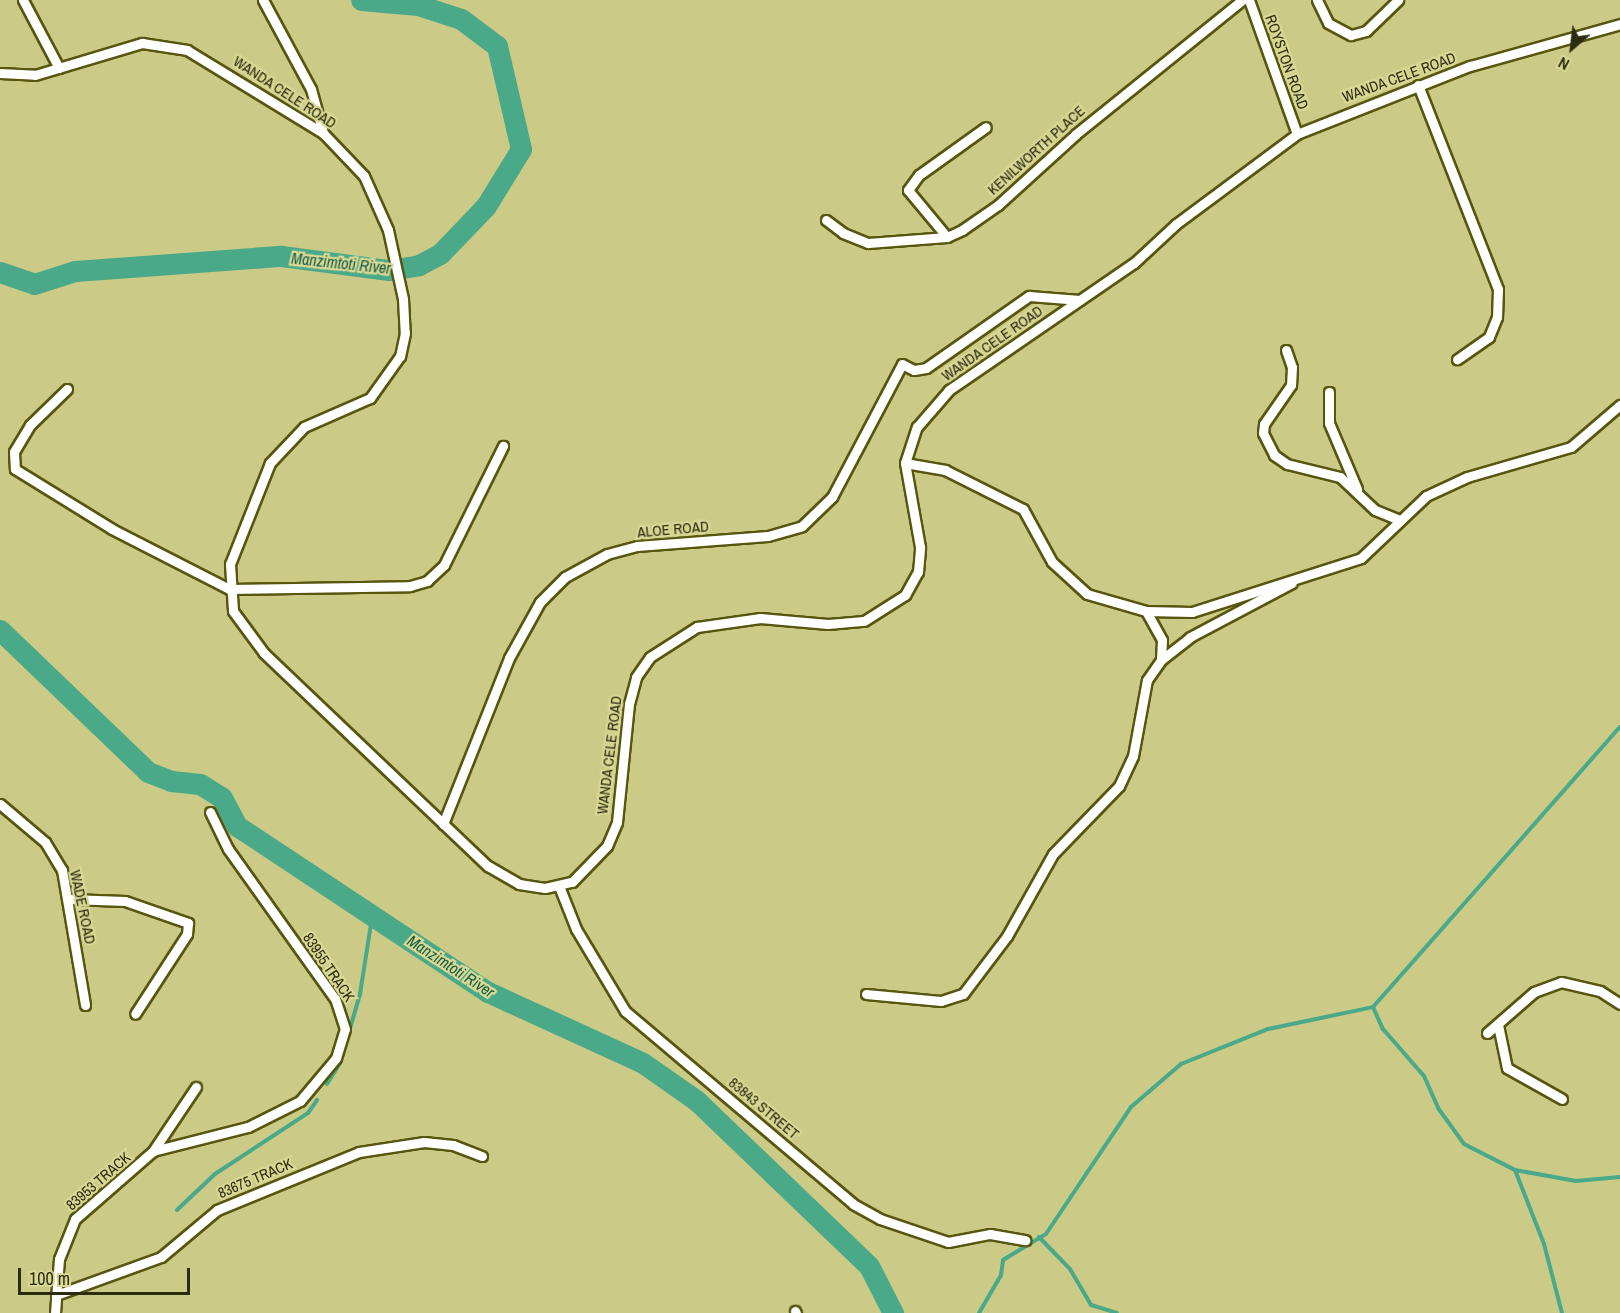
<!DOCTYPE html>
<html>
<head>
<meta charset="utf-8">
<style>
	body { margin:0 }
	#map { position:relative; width:1620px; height:1313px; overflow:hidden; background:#cbca87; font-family:"Archivo Narrow",sans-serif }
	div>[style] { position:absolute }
	.stream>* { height:4px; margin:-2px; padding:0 2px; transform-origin:2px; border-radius:2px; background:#49a988 }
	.river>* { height:21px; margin:-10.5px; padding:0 10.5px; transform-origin:10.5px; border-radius:10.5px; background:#49a988 }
	.roads { filter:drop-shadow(2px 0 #57550e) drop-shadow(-2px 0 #57550e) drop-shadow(0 2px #57550e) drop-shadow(0 -2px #57550e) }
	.minor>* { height:9px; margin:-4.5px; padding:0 4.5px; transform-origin:4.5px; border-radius:4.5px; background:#fff }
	span { translate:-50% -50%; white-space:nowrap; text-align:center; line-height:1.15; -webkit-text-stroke:4.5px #d8d793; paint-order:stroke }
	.street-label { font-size:15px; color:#2c2c10 }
	.water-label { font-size:16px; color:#125e47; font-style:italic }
	.north { position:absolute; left:1542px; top:18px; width:60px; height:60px; -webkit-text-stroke:4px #d8d793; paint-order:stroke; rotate:208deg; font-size:16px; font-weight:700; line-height:24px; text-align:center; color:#2c2c10 }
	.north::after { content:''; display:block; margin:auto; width:21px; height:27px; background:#2c2c10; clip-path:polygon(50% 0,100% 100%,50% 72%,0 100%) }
	.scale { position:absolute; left:18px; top:1268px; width:172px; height:27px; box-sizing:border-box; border:3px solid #2c2c10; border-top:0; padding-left:8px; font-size:18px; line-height:21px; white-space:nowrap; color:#2c2c10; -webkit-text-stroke:4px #d8d793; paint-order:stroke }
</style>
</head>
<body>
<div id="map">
	<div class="stream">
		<div style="left:1373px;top:1007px;width:24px;rotate:66deg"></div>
		<div style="left:1383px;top:1029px;width:62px;rotate:48.9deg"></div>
		<div style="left:1424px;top:1076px;width:35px;rotate:66deg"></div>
		<div style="left:1438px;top:1108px;width:44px;rotate:54.2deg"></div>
		<div style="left:1464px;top:1144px;width:57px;rotate:27deg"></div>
		<div style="left:1515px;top:1170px;width:62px;rotate:10.2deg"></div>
		<div style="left:1576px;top:1181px;width:44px;rotate:-5.2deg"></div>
		<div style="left:327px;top:1084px;width:25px;rotate:-58deg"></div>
		<div style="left:340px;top:1063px;width:72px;rotate:-73.8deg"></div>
		<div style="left:360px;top:994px;width:78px;rotate:-81.1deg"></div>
		<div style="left:1515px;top:1170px;width:79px;rotate:68.6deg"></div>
		<div style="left:1544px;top:1244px;width:71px;rotate:75.4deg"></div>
		<div style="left:177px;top:1210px;width:52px;rotate:-43.5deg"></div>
		<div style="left:215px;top:1174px;width:111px;rotate:-33.3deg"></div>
		<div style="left:308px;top:1113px;width:16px;rotate:-55deg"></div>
		<div style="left:1039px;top:1237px;width:45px;rotate:45.9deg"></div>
		<div style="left:1070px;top:1269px;width:42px;rotate:59.7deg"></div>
		<div style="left:1091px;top:1305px;width:27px;rotate:17deg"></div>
		<div style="left:979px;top:1313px;width:44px;rotate:-59.9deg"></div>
		<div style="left:1001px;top:1275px;width:15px;rotate:-82deg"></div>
		<div style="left:1003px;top:1260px;width:50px;rotate:-31.2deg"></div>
		<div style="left:1046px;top:1234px;width:153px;rotate:-56.2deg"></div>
		<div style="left:1131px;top:1107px;width:66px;rotate:-40.7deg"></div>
		<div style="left:1181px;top:1064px;width:94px;rotate:-21.9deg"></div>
		<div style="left:1268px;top:1029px;width:107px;rotate:-11.8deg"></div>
		<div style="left:1373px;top:1007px;width:373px;rotate:-48.6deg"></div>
	</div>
	<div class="river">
		<div style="left:0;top:272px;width:36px;rotate:19deg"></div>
		<div style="left:34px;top:284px;width:43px;rotate:-17.6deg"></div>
		<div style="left:75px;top:271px;width:207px;rotate:-4.2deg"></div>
		<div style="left:281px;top:256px;width:109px;rotate:7.4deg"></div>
		<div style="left:389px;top:270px;width:30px;rotate:-9deg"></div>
		<div style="left:419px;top:265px;width:24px;rotate:-28deg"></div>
		<div style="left:440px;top:254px;width:66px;rotate:-46.2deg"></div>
		<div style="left:486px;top:206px;width:67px;rotate:-58.4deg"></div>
		<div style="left:521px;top:149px;width:106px;rotate:-103.1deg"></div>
		<div style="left:497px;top:46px;width:45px;rotate:-143.1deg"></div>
		<div style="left:461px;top:19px;width:45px;rotate:-162deg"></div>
		<div style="left:418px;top:5px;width:57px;rotate:-175deg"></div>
		<div style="left:0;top:630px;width:205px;rotate:43.8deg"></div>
		<div style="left:148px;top:772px;width:25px;rotate:21deg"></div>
		<div style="left:171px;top:781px;width:29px;rotate:6deg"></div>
		<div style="left:200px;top:784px;width:26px;rotate:32deg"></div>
		<div style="left:222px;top:798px;width:32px;rotate:62deg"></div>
		<div style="left:237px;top:826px;width:301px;rotate:33.5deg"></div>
		<div style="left:488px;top:992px;width:170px;rotate:24.6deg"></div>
		<div style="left:643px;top:1063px;width:66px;rotate:35.1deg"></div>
		<div style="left:697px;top:1101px;width:238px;rotate:43.8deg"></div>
		<div style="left:869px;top:1266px;width:53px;rotate:62.9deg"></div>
	</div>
	<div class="roads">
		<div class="minor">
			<div style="left:23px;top:0;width:77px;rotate:62.1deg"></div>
			<div style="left:263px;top:0;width:101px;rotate:61.7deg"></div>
			<div style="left:311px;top:89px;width:46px;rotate:74.7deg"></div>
			<div style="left:1249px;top:0;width:142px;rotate:70.3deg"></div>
			<div style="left:1317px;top:0;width:25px;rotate:64deg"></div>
			<div style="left:1328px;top:23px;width:26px;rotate:28deg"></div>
			<div style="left:1351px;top:35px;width:16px;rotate:-15deg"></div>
			<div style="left:1366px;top:31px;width:45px;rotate:-44.1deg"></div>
			<div style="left:0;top:73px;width:35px;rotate:3deg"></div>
			<div style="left:35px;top:75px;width:112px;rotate:-16.7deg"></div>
			<div style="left:142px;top:43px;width:46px;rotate:8.8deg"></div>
			<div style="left:187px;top:50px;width:159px;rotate:31.4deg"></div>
			<div style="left:323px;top:133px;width:59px;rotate:46.4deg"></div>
			<div style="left:364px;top:176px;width:59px;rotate:66deg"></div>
			<div style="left:388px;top:230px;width:71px;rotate:77.7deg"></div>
			<div style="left:403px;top:299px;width:34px;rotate:87deg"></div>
			<div style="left:405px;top:333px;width:24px;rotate:102deg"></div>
			<div style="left:400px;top:356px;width:52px;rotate:125.5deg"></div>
			<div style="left:370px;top:398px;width:72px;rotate:156.3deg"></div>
			<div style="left:304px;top:427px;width:50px;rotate:133.4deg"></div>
			<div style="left:270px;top:463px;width:109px;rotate:111.6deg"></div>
			<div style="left:230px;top:564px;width:47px;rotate:86.3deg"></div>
			<div style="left:233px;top:611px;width:52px;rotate:53.6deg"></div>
			<div style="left:264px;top:653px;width:309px;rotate:43.6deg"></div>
			<div style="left:488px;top:866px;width:36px;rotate:30deg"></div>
			<div style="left:519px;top:884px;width:26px;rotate:9deg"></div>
			<div style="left:545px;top:888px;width:28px;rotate:-13deg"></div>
			<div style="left:572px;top:882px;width:50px;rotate:-45.8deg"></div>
			<div style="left:607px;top:846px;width:26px;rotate:-67deg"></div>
			<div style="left:617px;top:822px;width:119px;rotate:-84.2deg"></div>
			<div style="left:629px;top:704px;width:28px;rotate:-75deg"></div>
			<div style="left:636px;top:677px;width:24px;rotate:-55deg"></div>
			<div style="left:650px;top:657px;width:56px;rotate:-32.6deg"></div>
			<div style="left:697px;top:627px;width:64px;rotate:-8.1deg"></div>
			<div style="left:760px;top:618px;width:68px;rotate:5deg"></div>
			<div style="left:828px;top:624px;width:36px;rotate:-5deg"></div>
			<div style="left:864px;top:621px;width:49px;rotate:-32.4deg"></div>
			<div style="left:905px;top:595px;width:26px;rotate:-61deg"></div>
			<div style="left:918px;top:572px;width:25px;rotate:-85deg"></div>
			<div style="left:920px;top:547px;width:85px;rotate:-100.1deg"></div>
			<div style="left:905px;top:463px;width:38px;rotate:-72deg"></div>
			<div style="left:917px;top:427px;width:49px;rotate:-49.1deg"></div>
			<div style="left:949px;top:390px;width:224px;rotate:-34.5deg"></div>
			<div style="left:1134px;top:263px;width:57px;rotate:-42.9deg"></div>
			<div style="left:1176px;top:224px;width:151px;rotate:-36.6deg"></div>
			<div style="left:1297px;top:134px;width:186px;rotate:-21.5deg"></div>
			<div style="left:1470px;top:66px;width:156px;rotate:-15.6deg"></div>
			<div style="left:1418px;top:85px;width:219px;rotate:68.6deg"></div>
			<div style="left:1498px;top:289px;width:28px;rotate:92deg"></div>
			<div style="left:1497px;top:317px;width:22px;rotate:112deg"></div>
			<div style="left:1489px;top:337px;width:39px;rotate:145deg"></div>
			<div style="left:826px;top:220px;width:21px;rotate:37deg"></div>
			<div style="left:843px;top:233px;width:27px;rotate:22deg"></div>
			<div style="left:868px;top:243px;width:79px;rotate:-4.3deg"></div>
			<div style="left:947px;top:237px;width:17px;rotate:-25deg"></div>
			<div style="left:962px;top:230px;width:44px;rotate:-34.8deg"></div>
			<div style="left:998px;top:205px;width:105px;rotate:-42.3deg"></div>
			<div style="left:1076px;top:134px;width:213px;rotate:-38.9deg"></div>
			<div style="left:947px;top:237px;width:61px;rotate:-129.7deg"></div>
			<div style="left:908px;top:190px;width:19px;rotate:-54deg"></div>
			<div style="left:919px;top:175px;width:82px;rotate:-35.6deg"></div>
			<div style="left:1286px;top:350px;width:18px;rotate:71deg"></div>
			<div style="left:1292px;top:367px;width:18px;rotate:93deg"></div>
			<div style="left:1291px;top:385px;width:47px;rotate:124.7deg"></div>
			<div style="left:1264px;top:424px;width:9px;rotate:96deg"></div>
			<div style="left:1263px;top:433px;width:25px;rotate:63deg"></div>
			<div style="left:1274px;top:455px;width:16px;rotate:35deg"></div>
			<div style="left:1287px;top:464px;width:55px;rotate:13.8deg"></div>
			<div style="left:1340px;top:477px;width:48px;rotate:43.3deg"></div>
			<div style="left:1375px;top:510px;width:24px;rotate:22deg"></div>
			<div style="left:67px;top:389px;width:52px;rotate:135.8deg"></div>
			<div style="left:30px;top:425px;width:31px;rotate:121deg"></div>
			<div style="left:14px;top:452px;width:17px;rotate:87deg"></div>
			<div style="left:15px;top:469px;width:114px;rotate:31.7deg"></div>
			<div style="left:112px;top:529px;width:131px;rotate:27.1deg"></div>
			<div style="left:229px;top:589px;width:181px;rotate:-0.9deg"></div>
			<div style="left:410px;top:586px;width:18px;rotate:-16deg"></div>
			<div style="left:427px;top:581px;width:23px;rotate:-43deg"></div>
			<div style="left:444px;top:565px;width:133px;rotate:-63.6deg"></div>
			<div style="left:1329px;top:392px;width:31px;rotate:90deg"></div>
			<div style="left:1329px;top:423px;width:72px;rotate:67deg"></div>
			<div style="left:905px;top:463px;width:41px;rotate:9.9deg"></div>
			<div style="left:945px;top:470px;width:87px;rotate:26.6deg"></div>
			<div style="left:1023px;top:509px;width:60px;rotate:61.3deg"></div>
			<div style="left:1052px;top:562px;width:47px;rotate:42.4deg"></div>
			<div style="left:1087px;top:594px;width:61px;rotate:16.1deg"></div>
			<div style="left:1146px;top:611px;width:46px;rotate:1.2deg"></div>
			<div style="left:1192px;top:612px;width:177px;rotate:-17.7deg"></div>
			<div style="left:1361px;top:558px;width:90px;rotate:-43.6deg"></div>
			<div style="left:1426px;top:496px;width:45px;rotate:-24.9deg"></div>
			<div style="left:1467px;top:477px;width:108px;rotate:-16.1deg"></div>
			<div style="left:1571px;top:447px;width:65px;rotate:-40.6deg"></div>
			<div style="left:1146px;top:611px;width:33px;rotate:61deg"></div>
			<div style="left:1162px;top:640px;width:20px;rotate:93deg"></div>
			<div style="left:0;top:804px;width:59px;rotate:40.2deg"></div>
			<div style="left:45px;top:842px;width:33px;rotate:59deg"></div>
			<div style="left:62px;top:870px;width:137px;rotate:80.3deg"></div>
			<div style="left:443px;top:824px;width:179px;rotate:-68.3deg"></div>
			<div style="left:509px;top:658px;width:64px;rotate:-61deg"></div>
			<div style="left:540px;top:602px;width:35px;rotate:-45deg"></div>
			<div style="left:565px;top:577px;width:48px;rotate:-28.7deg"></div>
			<div style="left:607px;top:554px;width:31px;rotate:-15deg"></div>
			<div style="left:637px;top:546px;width:131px;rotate:-4.4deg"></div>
			<div style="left:768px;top:536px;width:35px;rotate:-16deg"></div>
			<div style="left:802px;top:526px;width:42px;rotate:-44deg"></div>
			<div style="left:832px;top:497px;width:150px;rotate:-62.2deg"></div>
			<div style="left:902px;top:364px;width:13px;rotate:27deg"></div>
			<div style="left:914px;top:370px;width:12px;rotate:-9deg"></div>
			<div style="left:926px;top:368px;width:126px;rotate:-35deg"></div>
			<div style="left:1029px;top:296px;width:51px;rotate:4.5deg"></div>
			<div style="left:559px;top:886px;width:46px;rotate:68.4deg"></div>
			<div style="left:576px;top:929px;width:96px;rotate:59.1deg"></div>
			<div style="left:625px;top:1011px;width:299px;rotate:40.2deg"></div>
			<div style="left:853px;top:1204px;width:31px;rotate:29deg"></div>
			<div style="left:880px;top:1219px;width:72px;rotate:18.7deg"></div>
			<div style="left:948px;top:1242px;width:43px;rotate:-10.8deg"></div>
			<div style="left:990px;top:1234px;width:36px;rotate:10deg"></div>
			<div style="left:69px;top:899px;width:56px;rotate:2deg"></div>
			<div style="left:125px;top:901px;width:67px;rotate:19.2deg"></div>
			<div style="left:188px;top:923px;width:11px;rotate:95deg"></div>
			<div style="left:187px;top:934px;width:95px;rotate:123deg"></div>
			<div style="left:866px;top:994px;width:75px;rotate:5.3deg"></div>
			<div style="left:941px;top:1001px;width:23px;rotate:-18deg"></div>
			<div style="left:963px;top:994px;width:73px;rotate:-52.8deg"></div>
			<div style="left:1007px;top:936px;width:94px;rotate:-60.7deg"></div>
			<div style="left:1053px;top:854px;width:95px;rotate:-45.9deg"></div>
			<div style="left:1119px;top:786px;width:33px;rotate:-65deg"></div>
			<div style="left:1133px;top:756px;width:77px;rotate:-79.6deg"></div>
			<div style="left:1147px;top:680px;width:24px;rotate:-55deg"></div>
			<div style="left:1161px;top:660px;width:37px;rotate:-38deg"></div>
			<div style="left:1190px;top:637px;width:115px;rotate:-27.9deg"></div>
			<div style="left:1498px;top:1025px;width:44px;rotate:78.2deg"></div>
			<div style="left:1507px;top:1068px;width:63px;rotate:29.4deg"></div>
			<div style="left:1487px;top:1033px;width:62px;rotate:-41.1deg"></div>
			<div style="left:1534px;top:992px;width:29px;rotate:-20deg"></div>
			<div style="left:1561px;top:982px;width:40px;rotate:13deg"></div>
			<div style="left:1600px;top:991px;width:24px;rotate:33deg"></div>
			<div style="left:153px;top:1151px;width:98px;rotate:-14.2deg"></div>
			<div style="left:248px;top:1127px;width:58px;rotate:-26.6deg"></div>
			<div style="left:300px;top:1101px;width:56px;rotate:-50.1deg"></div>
			<div style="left:336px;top:1058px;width:30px;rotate:-73deg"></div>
			<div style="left:345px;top:1029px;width:32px;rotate:-108deg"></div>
			<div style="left:335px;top:999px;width:184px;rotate:-125.5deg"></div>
			<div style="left:228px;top:849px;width:41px;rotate:-115.9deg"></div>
			<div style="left:56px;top:1295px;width:112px;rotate:-19.9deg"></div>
			<div style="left:161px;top:1257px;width:73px;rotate:-40deg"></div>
			<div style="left:217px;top:1210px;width:153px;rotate:-22.2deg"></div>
			<div style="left:359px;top:1152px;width:66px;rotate:-8.7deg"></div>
			<div style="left:424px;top:1142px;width:29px;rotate:6deg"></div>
			<div style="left:453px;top:1145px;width:31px;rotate:21deg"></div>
			<div style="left:795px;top:1311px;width:2px;rotate:63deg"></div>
			<div style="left:55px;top:1313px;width:54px;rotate:-85.8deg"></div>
			<div style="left:59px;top:1259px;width:43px;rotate:-68.2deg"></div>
			<div style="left:75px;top:1219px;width:103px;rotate:-41.1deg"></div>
			<div style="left:153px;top:1151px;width:77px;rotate:-56.1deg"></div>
		</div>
	</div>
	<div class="street-label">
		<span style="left:1287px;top:62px;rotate:70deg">ROYSTON ROAD</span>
		<span style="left:1399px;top:77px;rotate:-20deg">WANDA CELE ROAD</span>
		<span style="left:285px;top:92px;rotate:33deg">WANDA CELE ROAD</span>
		<span style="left:1036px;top:150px;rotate:-42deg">KENILWORTH PLACE</span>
		<span style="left:992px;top:343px;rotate:-35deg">WANDA CELE ROAD</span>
		<span style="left:673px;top:529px;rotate:-5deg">ALOE ROAD</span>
		<span style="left:609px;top:755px;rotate:-83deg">WANDA CELE ROAD</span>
		<span style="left:83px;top:907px;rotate:78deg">WADE ROAD</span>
		<span style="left:329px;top:967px;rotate:56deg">83955 TRACK</span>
		<span style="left:764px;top:1108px;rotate:40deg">83843 STREET</span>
		<span style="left:255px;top:1178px;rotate:-23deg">83675 TRACK</span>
		<span style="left:98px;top:1181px;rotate:-41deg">83953 TRACK</span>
	</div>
	<div class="water-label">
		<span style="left:341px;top:263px;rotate:6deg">Manzimtoti River</span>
		<span style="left:451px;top:966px;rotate:33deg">Manzimtoti River</span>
	</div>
	<div class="north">N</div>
	<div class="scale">100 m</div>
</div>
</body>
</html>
